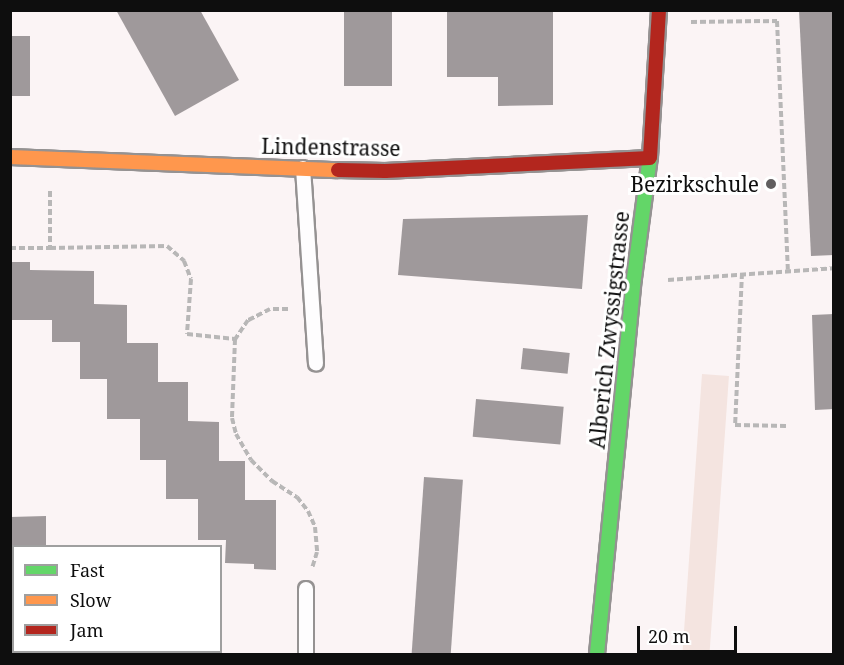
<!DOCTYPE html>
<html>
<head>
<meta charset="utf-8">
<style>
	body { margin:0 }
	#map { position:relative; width:844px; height:665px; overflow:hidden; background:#fbf4f5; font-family:"Noto Serif",serif }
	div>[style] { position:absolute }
	.pitch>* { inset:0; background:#f4e4e0; transform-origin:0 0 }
	.building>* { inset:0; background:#9f999b; transform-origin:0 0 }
	.path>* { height:4px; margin-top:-2px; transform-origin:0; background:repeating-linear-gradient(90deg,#b8b7b7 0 6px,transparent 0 9px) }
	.roads { filter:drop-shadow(2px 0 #959292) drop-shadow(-2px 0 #959292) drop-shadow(0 2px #959292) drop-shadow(0 -2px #959292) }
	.lane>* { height:14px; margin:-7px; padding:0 7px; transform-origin:7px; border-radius:7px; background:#fefdfe }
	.fast>* { height:14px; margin:-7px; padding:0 7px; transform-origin:7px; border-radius:7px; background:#63d668 }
	.slow>* { height:14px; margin:-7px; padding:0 7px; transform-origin:7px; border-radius:7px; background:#ff974d }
	.jam>* { height:14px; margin:-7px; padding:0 7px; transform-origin:7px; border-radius:7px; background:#b3261e }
	.dots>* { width:16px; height:16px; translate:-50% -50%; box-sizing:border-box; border:3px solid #fff; border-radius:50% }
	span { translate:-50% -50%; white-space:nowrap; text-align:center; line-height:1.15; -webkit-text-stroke:6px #fff; paint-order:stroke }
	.street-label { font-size:21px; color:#0e0e0e }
	.poi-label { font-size:21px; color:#0e0e0e }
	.right { translate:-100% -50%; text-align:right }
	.frame { position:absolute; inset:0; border:12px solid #0e0e0e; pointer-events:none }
	.legend { position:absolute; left:12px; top:545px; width:210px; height:108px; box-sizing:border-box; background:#fff; border:2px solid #9f9f9f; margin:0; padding:8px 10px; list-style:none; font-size:18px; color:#0e0e0e }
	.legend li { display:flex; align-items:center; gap:12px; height:30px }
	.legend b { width:30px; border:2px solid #9f9f9f }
	.scale { position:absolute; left:637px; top:626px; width:100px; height:27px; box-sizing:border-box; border:3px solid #0e0e0e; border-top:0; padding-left:8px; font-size:18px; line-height:21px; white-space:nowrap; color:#0e0e0e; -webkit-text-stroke:4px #fff; paint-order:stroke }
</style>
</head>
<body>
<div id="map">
	<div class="pitch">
		<div style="left:702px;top:374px;width:27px;height:281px;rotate:4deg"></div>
	</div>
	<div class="building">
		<div style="clip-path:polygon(116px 10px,200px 10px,239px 80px,175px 116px)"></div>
		<div style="left:344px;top:10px;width:48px;height:76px"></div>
		<div style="clip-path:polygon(447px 10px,553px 10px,553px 105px,498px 106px,498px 77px,447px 77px)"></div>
		<div style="clip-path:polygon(799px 10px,834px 10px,834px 255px,811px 256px)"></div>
		<div style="left:10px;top:36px;width:20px;height:60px"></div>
		<div style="clip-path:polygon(588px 215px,582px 289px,398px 275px,403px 219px)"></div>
		<div style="clip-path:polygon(10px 262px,30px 262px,30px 270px,94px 271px,94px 304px,127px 305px,127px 343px,158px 343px,158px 382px,188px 382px,188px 421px,219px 422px,219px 461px,245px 461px,245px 500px,276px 500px,276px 570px,254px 569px,254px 564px,225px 563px,226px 540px,198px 540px,198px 499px,166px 499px,166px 460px,140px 460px,140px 419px,107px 419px,107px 379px,80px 379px,80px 342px,52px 342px,52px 320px,10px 320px)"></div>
		<div style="clip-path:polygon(834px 314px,834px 409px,815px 410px,812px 315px)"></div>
		<div style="left:523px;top:348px;width:47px;height:21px;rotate:6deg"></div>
		<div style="left:476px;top:399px;width:88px;height:38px;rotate:5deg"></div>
		<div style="left:424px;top:477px;width:39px;height:178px;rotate:4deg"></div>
		<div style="clip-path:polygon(46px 516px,46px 546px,14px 546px,14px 606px,10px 606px,10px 517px)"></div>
		<div style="left:49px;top:652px;width:82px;height:2px"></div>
	</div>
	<div class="path">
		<div style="left:691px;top:22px;width:86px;rotate:-0.7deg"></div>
		<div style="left:777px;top:21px;width:249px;rotate:87.5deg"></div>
		<div style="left:50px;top:191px;width:57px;rotate:90deg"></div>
		<div style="left:50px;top:248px;width:117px;rotate:-1deg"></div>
		<div style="left:167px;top:246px;width:23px;rotate:41deg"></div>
		<div style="left:184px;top:261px;width:19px;rotate:69deg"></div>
		<div style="left:191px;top:279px;width:55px;rotate:94.2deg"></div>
		<div style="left:187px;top:334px;width:48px;rotate:5.9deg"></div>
		<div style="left:10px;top:248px;width:40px"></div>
		<div style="left:742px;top:273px;width:152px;rotate:92.6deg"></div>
		<div style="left:735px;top:425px;width:51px;rotate:1.1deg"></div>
		<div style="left:668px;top:280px;width:166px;rotate:-4.1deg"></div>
		<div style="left:288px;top:309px;width:18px;rotate:180deg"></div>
		<div style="left:270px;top:309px;width:25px;rotate:153deg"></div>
		<div style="left:248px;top:320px;width:23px;rotate:124deg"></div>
		<div style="left:235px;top:339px;width:79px;rotate:92.2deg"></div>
		<div style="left:232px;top:418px;width:16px;rotate:76deg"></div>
		<div style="left:236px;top:434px;width:30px;rotate:60deg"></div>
		<div style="left:251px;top:460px;width:30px;rotate:45deg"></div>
		<div style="left:272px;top:481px;width:30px;rotate:33deg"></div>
		<div style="left:297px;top:497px;width:18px;rotate:52deg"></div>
		<div style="left:308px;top:511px;width:17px;rotate:66deg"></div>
		<div style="left:315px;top:527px;width:25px;rotate:85deg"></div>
		<div style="left:317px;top:552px;width:17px;rotate:107deg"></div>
	</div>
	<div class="roads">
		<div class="lane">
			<div style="left:303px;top:168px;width:196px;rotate:86.2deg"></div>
			<div style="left:306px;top:654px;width:65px;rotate:-90deg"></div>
		</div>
		<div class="fast">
			<div style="left:597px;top:654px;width:378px;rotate:-84.4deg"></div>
			<div style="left:634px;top:278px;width:122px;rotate:-82.5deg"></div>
		</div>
		<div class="slow">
			<div style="left:10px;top:157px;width:328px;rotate:2.3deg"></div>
		</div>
		<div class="jam">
			<div style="left:650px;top:157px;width:147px;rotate:-86.5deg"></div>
			<div style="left:338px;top:170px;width:47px;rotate:1.2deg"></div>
			<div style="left:385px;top:171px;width:265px;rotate:-2.8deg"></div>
		</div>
	</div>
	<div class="dots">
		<div style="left:771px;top:184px;background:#615e5f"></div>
	</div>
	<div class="street-label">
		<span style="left:331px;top:147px;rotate:1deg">Lindenstrasse</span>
		<span style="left:609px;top:330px;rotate:-84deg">Alberich Zwyssigstrasse</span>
	</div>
	<div class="poi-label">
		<span class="right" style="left:759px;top:184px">Bezirkschule</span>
	</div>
	<div class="frame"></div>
	<ul class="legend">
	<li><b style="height:8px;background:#63d668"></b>Fast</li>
	<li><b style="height:8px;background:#ff974d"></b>Slow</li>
	<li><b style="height:8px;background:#b3261e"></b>Jam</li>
	</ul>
	<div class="scale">20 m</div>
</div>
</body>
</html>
